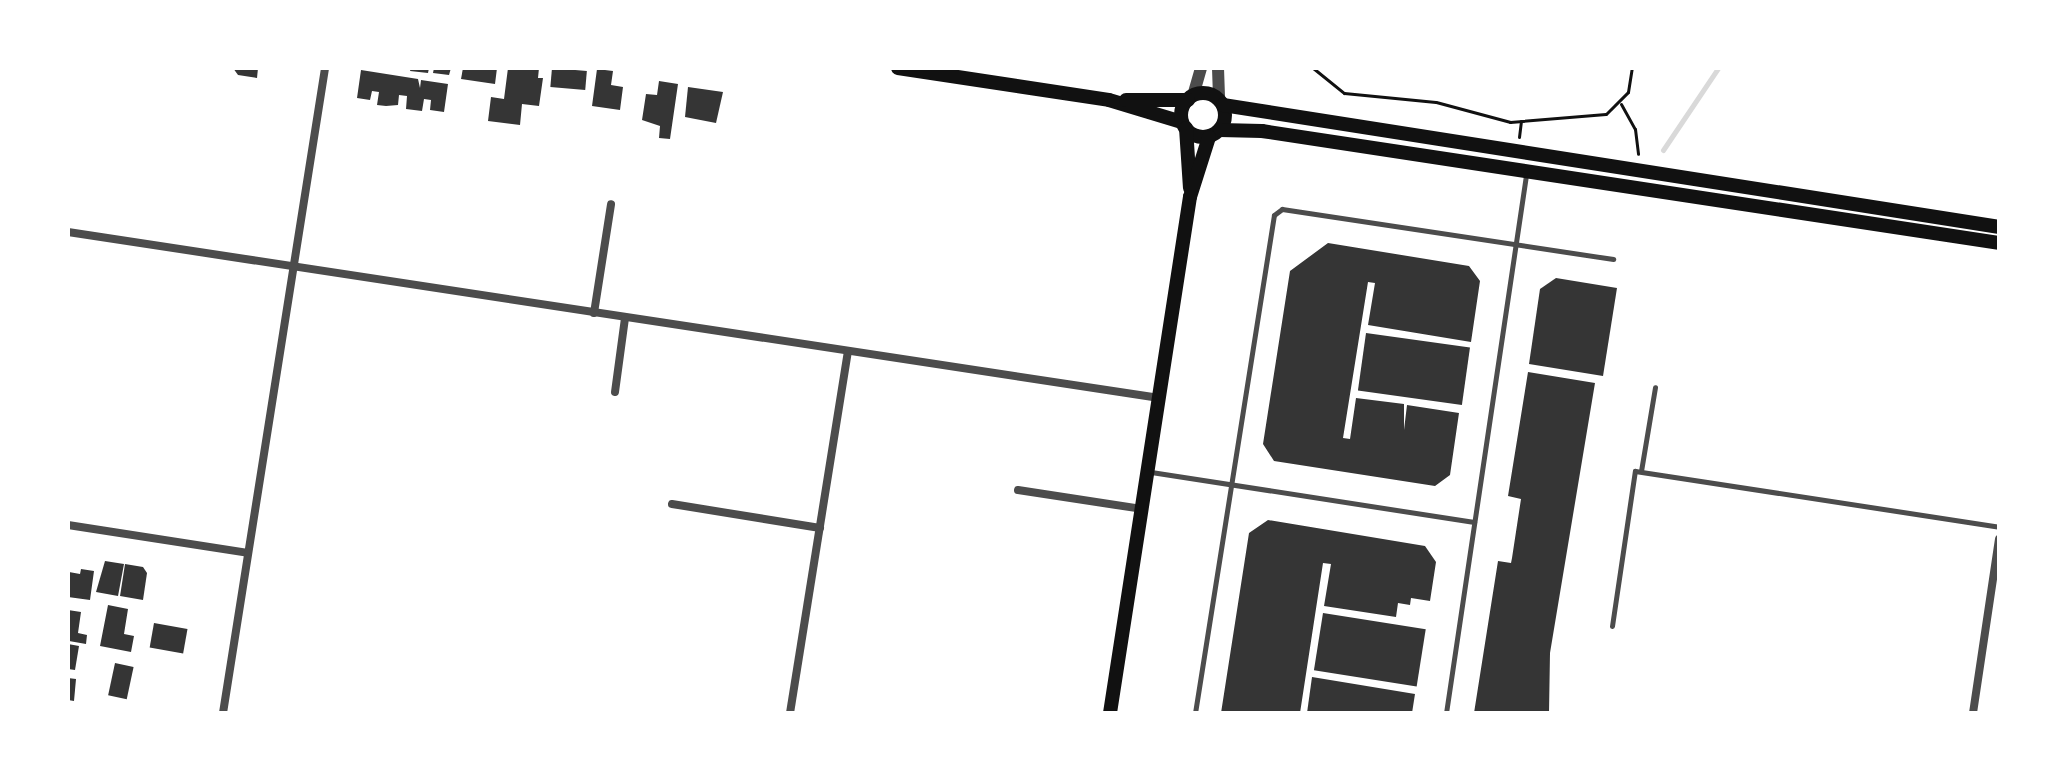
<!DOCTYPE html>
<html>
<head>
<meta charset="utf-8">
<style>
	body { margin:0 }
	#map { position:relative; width:2067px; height:781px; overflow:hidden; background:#fff; font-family:Inter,sans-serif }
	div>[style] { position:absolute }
	.stream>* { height:5px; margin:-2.5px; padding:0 2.5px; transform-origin:2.5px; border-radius:2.5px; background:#d9d9d9 }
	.building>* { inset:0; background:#353535; transform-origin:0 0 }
	.path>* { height:3px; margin:-1.5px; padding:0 1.5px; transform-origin:1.5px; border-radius:1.5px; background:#111 }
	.service>* { height:5px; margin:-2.5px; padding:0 2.5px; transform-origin:2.5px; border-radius:2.5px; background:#4c4c4c }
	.minor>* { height:8px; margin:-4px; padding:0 4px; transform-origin:4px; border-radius:4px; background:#4c4c4c }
	.tertiary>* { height:12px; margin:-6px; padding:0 6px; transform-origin:6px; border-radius:6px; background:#4c4c4c }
	.secondary>* { height:14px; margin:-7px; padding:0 7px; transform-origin:7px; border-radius:7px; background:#111 }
	.secondary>.ring { margin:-7px; padding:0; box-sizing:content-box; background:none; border:14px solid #111; border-radius:50% }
	span { translate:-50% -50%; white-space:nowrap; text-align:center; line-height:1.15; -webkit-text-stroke:8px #fff; paint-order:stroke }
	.frame { position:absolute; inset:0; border:70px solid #fff; pointer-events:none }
</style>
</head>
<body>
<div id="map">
	<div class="stream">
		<div style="left:1663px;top:150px;width:99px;rotate:-56.1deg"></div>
	</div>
	<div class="building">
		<div style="clip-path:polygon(233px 68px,258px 68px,257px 78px,238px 75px)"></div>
		<div style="clip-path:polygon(411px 68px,429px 68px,428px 73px,410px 71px)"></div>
		<div style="clip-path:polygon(434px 68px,451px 68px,449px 75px,433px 73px)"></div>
		<div style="clip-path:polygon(463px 68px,497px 68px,495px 84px,461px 79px)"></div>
		<div style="clip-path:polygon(508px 68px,539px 68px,538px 78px,543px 78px,539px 106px,522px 104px,520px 125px,488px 121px,491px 97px,504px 99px)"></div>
		<div style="left:552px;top:68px;width:35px;height:19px;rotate:5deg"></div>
		<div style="clip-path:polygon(597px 69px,613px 71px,611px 85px,623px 87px,620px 110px,592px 106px)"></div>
		<div style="clip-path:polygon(361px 70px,418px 79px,420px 88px,421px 80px,448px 84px,444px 112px,430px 110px,431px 100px,424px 99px,422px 111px,406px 109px,407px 96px,399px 95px,398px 105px,386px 106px,377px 105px,379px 92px,372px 91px,370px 100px,357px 98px)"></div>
		<div style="clip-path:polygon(659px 81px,678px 84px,670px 139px,659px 138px,660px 126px,642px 120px,646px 94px,657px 95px)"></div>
		<div style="clip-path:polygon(688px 87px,723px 92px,716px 123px,685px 117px)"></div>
		<div style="clip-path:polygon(1328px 243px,1469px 266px,1480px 281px,1471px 342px,1368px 325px,1375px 283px,1368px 282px,1343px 438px,1350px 439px,1356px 398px,1404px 404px,1404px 430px,1407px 405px,1459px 413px,1450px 475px,1435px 486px,1274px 461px,1263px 444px,1290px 271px)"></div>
		<div style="clip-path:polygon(1556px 278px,1617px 288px,1603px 376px,1529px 364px,1540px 289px)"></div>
		<div style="left:1366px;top:333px;width:105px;height:58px;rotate:8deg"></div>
		<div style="clip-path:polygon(1528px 372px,1595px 383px,1550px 653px,1549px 713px,1474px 713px,1498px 561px,1511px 563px,1512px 558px,1521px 499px,1508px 496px)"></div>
		<div style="clip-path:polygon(1268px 520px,1425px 546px,1436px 562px,1430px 601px,1411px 598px,1410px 605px,1398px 603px,1396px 617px,1324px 606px,1331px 564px,1323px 563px,1300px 713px,1221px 713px,1249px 533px)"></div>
		<div style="clip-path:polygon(105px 561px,124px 564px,118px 596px,96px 592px)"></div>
		<div style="clip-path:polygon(125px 564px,143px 567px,147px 573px,143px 600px,120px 596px)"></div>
		<div style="clip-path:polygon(81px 569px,94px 571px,90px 600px,68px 597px,69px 572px,80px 574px)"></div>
		<div style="clip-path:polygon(108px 605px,128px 609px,124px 634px,134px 636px,131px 652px,100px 646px)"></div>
		<div style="clip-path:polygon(68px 610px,81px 612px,78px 633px,87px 635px,86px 644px,69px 641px)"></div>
		<div style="left:1323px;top:613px;width:104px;height:58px;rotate:9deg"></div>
		<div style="left:154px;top:623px;width:34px;height:25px;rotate:10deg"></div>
		<div style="clip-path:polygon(68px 644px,79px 646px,75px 670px,68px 669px)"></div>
		<div style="left:115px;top:663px;width:19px;height:33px;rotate:12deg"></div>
		<div style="clip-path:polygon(1312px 677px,1415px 694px,1412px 713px,1307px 713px)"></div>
		<div style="clip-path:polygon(68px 678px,76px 679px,74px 701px,68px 700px)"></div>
	</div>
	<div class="path">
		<div style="left:1313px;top:68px;width:40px;rotate:39deg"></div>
		<div style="left:1344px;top:93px;width:92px;rotate:5.6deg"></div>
		<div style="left:1436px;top:102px;width:77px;rotate:15.1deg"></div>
		<div style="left:1510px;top:122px;width:96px;rotate:-4.8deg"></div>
		<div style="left:1606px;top:114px;width:31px;rotate:-45deg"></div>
		<div style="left:1628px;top:92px;width:24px;rotate:-81deg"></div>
		<div style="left:1621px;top:104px;width:29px;rotate:61deg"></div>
		<div style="left:1635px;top:129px;width:25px;rotate:83deg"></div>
		<div style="left:1519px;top:137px;width:16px;rotate:-83deg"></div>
	</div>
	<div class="service">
		<div style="left:1641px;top:471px;width:85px;rotate:-80.5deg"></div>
		<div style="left:1151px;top:472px;width:327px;rotate:8.8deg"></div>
		<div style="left:1612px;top:626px;width:157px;rotate:-81.6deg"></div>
		<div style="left:1635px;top:471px;width:368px;rotate:8.7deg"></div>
		<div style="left:1195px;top:713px;width:504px;rotate:-80.99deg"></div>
		<div style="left:1274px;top:215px;width:10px;rotate:-37deg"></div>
		<div style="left:1282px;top:209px;width:335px;rotate:8.6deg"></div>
		<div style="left:1446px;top:713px;width:544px;rotate:-81.54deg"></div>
	</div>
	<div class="minor">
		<div style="left:68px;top:232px;width:1104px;rotate:8.65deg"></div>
		<div style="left:594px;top:313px;width:110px;rotate:-81.1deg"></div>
		<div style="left:615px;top:392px;width:75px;rotate:-82.3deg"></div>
		<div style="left:1018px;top:490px;width:125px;rotate:8.7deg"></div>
		<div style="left:672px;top:504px;width:150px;rotate:9.2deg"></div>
		<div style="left:68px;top:525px;width:182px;rotate:8.8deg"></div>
		<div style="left:223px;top:713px;width:653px;rotate:-81.01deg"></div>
		<div style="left:790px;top:713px;width:366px;rotate:-80.9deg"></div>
		<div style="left:1973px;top:713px;width:176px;rotate:-81.5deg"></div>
	</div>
	<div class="tertiary">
		<div style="left:1218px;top:68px;width:32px;rotate:88deg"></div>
		<div style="left:1193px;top:96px;width:29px;rotate:-74deg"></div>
	</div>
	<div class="secondary">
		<div style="left:898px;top:68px;width:213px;rotate:8.6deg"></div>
		<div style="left:1109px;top:100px;width:76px;rotate:16.8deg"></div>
		<div class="ring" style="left:1181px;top:93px;width:30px;height:30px"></div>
		<div style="left:1126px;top:100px;width:62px"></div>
		<div style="left:1223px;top:105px;width:786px;rotate:8.93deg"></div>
		<div style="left:1186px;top:128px;width:60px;rotate:86.2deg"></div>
		<div style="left:1220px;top:130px;width:42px;rotate:1.4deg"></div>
		<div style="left:1262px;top:131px;width:745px;rotate:8.64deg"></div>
		<div style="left:1110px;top:713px;width:522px;rotate:-81.19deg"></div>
		<div style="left:1190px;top:197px;width:63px;rotate:-72.4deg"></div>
	</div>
	<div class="frame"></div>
</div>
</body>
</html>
